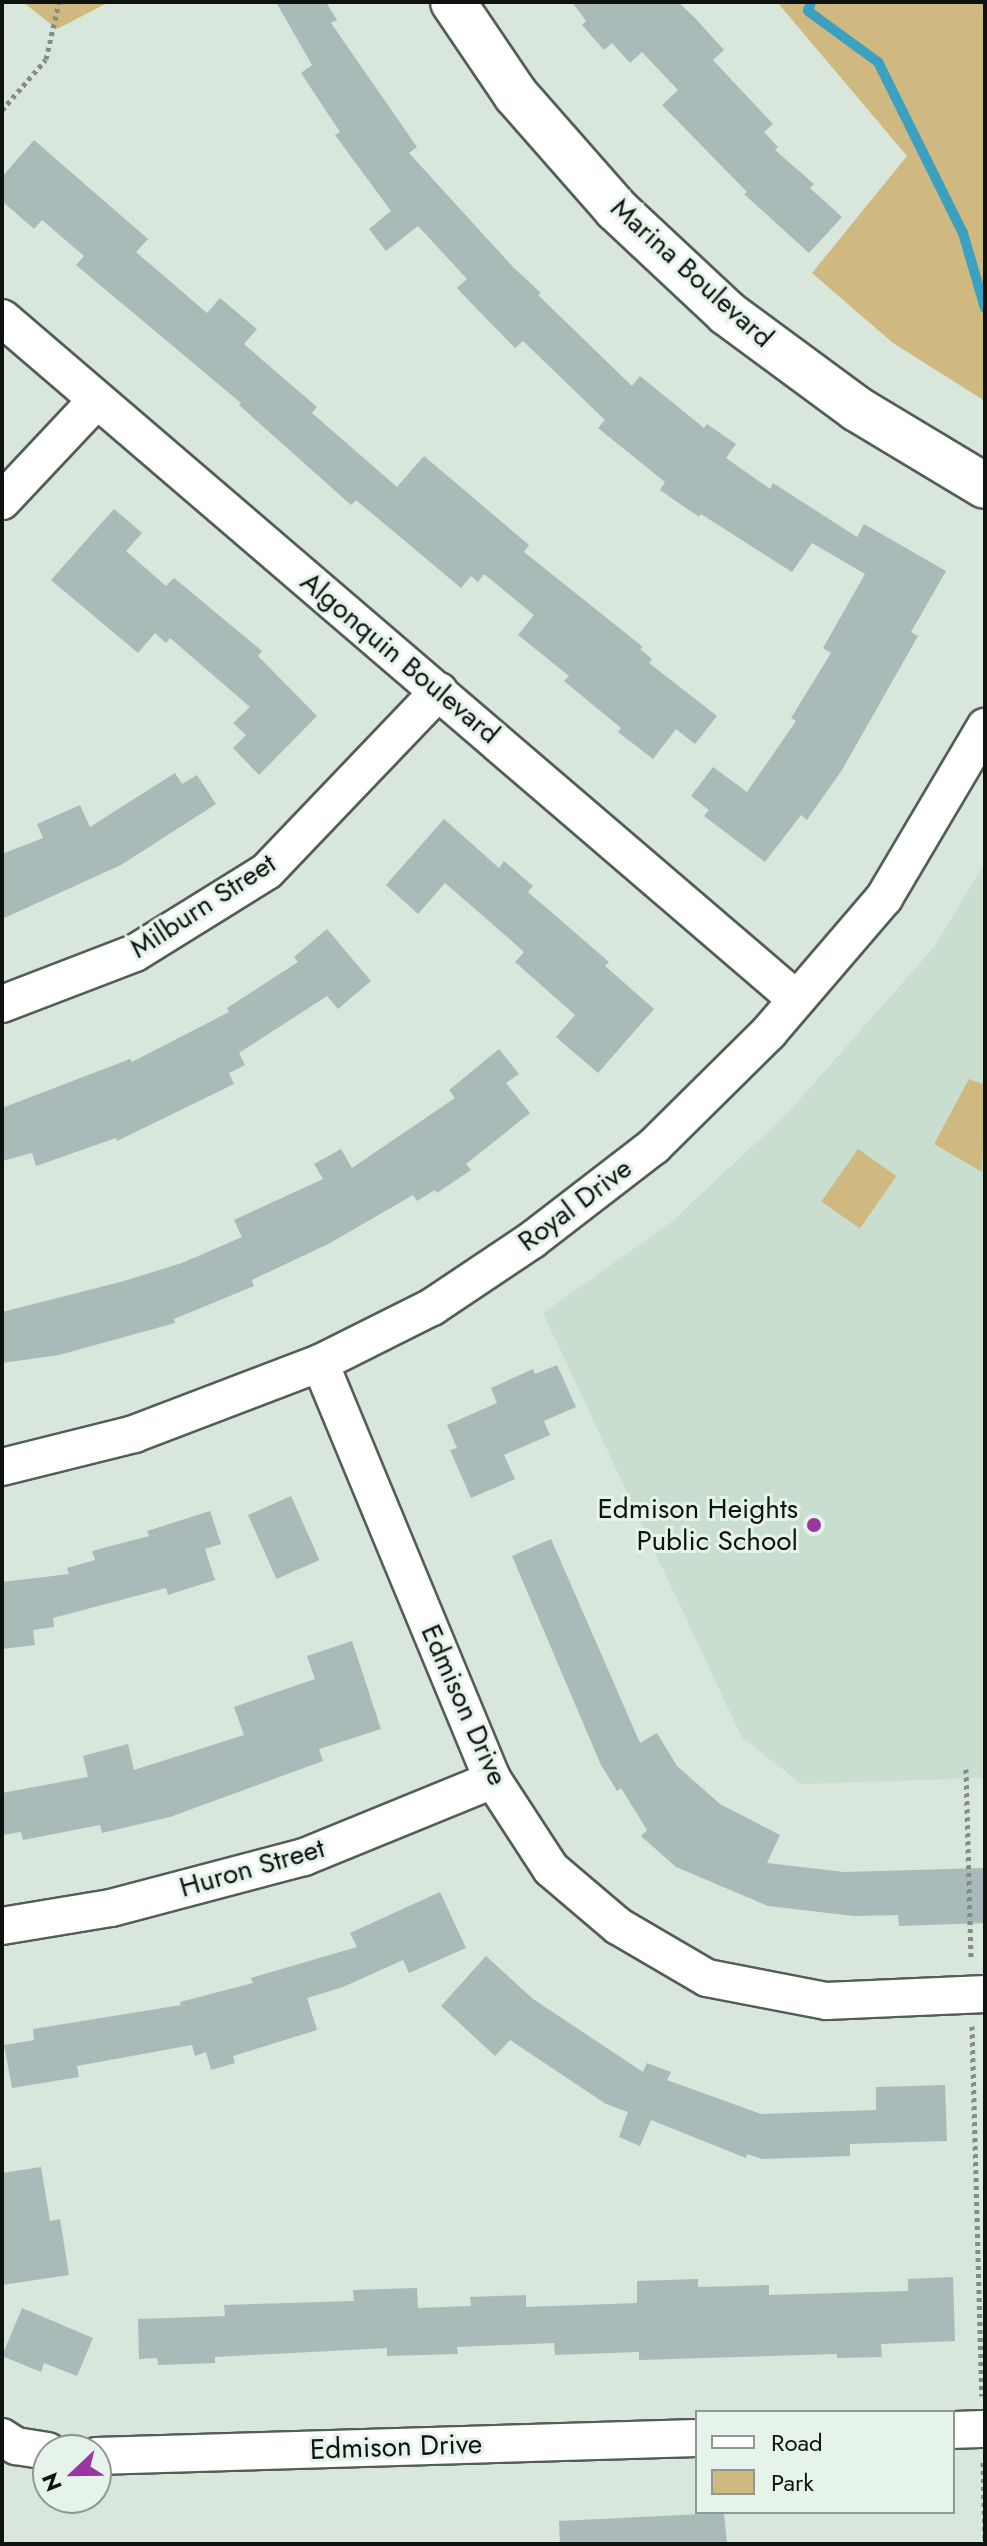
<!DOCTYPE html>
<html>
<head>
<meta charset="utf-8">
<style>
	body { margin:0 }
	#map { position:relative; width:987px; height:2546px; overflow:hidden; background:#d8e6dc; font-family:Jost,sans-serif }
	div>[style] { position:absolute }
	.built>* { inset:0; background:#c9decf }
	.green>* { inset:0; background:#cfb981; transform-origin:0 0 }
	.stream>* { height:10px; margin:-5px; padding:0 5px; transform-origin:5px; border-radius:5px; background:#3ca0c1 }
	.building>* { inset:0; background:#a9bab9; transform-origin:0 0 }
	.path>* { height:5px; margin-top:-2.5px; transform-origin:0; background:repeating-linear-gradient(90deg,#838d86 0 4px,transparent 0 8px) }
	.roads { filter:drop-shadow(2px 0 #525e56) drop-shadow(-2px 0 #525e56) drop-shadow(0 2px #525e56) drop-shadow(0 -2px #525e56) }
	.street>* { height:36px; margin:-18px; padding:0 18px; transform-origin:18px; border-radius:18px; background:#fff }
	.secondary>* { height:44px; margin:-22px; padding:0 22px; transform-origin:22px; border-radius:22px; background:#fff }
	.dots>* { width:22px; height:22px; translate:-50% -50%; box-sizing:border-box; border:4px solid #e5f3ea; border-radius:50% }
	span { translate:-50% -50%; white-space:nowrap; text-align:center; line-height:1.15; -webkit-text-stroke:6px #e5f3ea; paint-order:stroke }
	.street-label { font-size:28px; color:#0e1310 }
	.poi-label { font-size:28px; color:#0e1310 }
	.right { translate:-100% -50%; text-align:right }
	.frame { position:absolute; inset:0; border:4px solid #0e1310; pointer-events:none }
	.legend { position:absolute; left:695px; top:2410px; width:260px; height:104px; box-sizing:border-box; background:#e5f3ea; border:2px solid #8f9993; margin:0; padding:10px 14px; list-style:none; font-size:24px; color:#0e1310 }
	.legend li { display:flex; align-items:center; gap:16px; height:40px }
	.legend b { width:40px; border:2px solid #8f9993 }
	.north { position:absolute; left:32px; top:2434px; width:80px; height:80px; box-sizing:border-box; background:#e5f3ea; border:2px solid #8f9993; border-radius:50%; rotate:248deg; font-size:22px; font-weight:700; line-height:32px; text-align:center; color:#0e1310 }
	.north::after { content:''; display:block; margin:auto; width:28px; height:36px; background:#97379f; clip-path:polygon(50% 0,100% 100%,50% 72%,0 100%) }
</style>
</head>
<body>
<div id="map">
	<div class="built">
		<div style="clip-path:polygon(985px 863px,985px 1778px,802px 1784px,742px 1738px,543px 1313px,669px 1224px,786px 1115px,935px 946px)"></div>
	</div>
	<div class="green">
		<div style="clip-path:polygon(23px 2px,109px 2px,57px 29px)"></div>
		<div style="clip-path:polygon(777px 2px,985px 2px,985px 401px,893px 343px,812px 273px,907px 156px)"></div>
		<div style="clip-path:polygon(969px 1079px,985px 1085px,982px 1172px,934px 1144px)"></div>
		<div style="left:858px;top:1149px;width:47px;height:64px;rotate:35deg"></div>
	</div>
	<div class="stream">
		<div style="left:811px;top:2px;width:9px;rotate:108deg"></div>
		<div style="left:808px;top:11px;width:87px;rotate:36.1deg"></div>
		<div style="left:878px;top:62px;width:191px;rotate:63.6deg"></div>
		<div style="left:963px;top:233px;width:78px;rotate:73.7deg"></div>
	</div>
	<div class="building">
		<div style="clip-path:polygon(276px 2px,326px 2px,337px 20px,331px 23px,417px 147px,409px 153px,513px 267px,541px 293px,538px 295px,632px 386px,640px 376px,704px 428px,707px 424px,736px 444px,726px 458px,770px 489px,773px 483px,857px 537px,864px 524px,946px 571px,911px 632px,918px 636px,842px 770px,807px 820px,801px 815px,765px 862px,704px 816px,709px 810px,691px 796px,713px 767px,747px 792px,796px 721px,791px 718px,831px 653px,823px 648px,865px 574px,812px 543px,792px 572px,701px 514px,699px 517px,660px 490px,665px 482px,598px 428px,605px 420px,523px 341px,515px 348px,473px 305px,457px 288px,467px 279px,418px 226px,386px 251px,369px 229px,391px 211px,335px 135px,340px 132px,301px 73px,312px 65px)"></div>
		<div style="clip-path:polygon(572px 2px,678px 2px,694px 17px,724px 50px,713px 60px,773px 124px,764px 132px,778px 147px,775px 150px,814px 184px,810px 188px,842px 217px,809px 253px,744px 194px,747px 192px,662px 105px,678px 90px,642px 52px,630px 63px,612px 43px,604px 50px,582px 25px,586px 21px)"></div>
		<div style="clip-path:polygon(34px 140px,148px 239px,136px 252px,207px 313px,220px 298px,257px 329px,244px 344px,317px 407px,312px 413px,397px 487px,424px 456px,529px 545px,524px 552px,643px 647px,640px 649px,652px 659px,649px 663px,717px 716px,695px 744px,676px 729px,653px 759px,618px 732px,621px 728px,564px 681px,569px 676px,518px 635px,534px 615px,484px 574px,478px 582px,471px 576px,461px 588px,356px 500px,351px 505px,239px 405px,241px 403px,76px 265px,84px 256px,42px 220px,34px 229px,2px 201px,2px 177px)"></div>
		<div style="clip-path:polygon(114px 509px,142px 533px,126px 551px,166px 586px,174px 578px,262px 651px,258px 656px,317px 716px,259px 775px,233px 748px,246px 735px,233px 723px,250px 707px,170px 638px,166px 643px,155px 633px,138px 653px,51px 580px)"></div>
		<div style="clip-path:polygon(175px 773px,182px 784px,197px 775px,216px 804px,121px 865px,2px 919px,2px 854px,43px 838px,37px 824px,80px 805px,90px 827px)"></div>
		<div style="clip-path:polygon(444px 819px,499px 868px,504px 861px,533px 886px,528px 892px,609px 962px,605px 966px,654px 1009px,598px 1073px,556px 1037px,575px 1015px,515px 962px,524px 952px,497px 928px,445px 883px,418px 914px,386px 885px)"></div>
		<div style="clip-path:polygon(327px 929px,371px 981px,338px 1009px,327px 996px,239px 1053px,245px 1065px,229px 1073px,234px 1084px,117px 1141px,116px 1138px,36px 1166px,32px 1153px,2px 1161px,2px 1108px,130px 1059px,132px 1062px,229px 1012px,227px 1008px,298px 962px,294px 957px)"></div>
		<div style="clip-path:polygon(499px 1049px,519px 1074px,506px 1083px,530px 1113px,466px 1164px,471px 1170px,437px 1193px,435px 1190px,417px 1201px,413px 1195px,330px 1243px,252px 1280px,254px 1286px,174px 1319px,175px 1323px,59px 1355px,2px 1363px,2px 1312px,124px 1281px,182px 1263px,242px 1237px,234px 1220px,323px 1179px,314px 1164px,341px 1149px,352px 1168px,455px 1098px,449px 1090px)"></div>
		<div style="clip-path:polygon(557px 1365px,576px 1407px,544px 1421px,550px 1435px,504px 1455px,515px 1479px,471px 1498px,450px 1450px,457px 1448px,447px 1425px,497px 1403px,491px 1388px,533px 1369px,535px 1374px)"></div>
		<div style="left:291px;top:1496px;width:70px;height:47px;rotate:66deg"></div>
		<div style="clip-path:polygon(210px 1511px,221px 1544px,205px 1549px,215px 1580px,168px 1595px,166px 1588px,53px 1618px,54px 1627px,33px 1630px,35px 1645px,2px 1649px,2px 1582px,69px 1574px,67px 1568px,95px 1560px,92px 1551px,149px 1536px,147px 1531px)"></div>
		<div style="clip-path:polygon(551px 1539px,640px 1743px,657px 1733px,677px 1766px,720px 1804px,780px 1835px,767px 1863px,844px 1872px,985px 1868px,985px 1923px,899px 1926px,898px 1915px,854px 1916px,768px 1906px,676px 1867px,641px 1836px,647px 1830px,621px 1788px,617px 1791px,601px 1765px,512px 1556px)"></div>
		<div style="clip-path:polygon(352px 1641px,381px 1729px,319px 1749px,323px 1761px,170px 1817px,102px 1833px,100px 1825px,23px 1840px,21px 1832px,2px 1835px,2px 1793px,88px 1777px,83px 1756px,128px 1744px,134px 1770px,244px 1735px,234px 1707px,315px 1679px,307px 1656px)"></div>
		<div style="clip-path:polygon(440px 1892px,466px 1948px,409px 1973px,403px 1960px,343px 1987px,307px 1998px,317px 2030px,233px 2056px,235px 2063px,211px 2070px,206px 2052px,195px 2056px,192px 2045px,77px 2066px,79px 2077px,12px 2088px,4px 2045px,34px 2040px,33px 2029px,181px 2005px,180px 2002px,253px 1983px,251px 1978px,357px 1947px,350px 1933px)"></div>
		<div style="clip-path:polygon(486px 1956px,533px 1999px,643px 2072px,647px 2063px,671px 2072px,667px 2080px,761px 2114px,876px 2110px,876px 2087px,945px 2085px,947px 2141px,850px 2144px,850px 2156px,762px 2159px,747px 2154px,746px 2158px,651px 2120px,640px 2146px,619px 2137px,628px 2112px,606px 2104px,510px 2040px,495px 2056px,441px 2006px)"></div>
		<div style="clip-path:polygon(41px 2167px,50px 2221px,60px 2219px,69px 2275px,2px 2285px,2px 2173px)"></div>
		<div style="clip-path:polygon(953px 2277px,955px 2341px,881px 2344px,882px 2357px,837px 2358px,837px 2354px,639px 2360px,639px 2352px,555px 2355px,554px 2343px,457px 2347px,458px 2354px,387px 2356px,387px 2348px,215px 2357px,215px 2363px,158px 2365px,157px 2358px,139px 2359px,138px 2319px,225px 2316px,224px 2305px,354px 2301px,353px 2290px,417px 2288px,418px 2308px,471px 2306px,470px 2297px,526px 2295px,526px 2307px,637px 2303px,637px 2281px,698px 2279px,698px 2287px,769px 2285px,769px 2295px,908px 2291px,908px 2279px)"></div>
		<div style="clip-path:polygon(22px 2308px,93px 2338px,77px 2376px,44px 2363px,41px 2372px,2px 2356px)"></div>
		<div style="clip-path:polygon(724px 2513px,727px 2544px,560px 2544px,559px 2521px)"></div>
	</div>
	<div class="path">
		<div style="left:2px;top:110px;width:67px;rotate:-49.2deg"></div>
		<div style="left:46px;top:59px;width:58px;rotate:-77.2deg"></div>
		<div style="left:966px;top:1769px;width:191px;rotate:88.5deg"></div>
		<div style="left:972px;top:2026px;width:370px;rotate:88.5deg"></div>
		<div style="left:983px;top:2462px;width:82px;rotate:88.6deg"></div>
	</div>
	<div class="roads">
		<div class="street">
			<div style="left:2px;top:318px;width:1046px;rotate:40.62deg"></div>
			<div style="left:2px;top:501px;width:137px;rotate:-46.8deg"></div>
			<div style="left:2px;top:1004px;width:142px;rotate:-21deg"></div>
			<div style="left:135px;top:953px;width:155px;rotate:-31.8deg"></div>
			<div style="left:267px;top:871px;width:249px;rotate:-46.3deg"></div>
			<div style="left:320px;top:1363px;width:451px;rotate:67.5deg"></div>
			<div style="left:493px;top:1780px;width:106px;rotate:56.9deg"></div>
			<div style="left:551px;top:1869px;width:88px;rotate:40.4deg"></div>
			<div style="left:618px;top:1926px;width:103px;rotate:30.3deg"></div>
			<div style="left:707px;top:1978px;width:122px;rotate:10.9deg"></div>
			<div style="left:827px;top:2001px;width:158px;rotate:-2.5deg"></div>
			<div style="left:2px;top:1467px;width:136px;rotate:-14deg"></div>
			<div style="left:134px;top:1434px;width:199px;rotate:-20.9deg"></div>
			<div style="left:320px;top:1363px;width:125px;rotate:-26.6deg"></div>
			<div style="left:432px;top:1307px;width:120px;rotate:-33.8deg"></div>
			<div style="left:532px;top:1240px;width:154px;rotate:-37.6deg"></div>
			<div style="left:654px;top:1146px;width:162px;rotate:-44.7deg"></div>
			<div style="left:769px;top:1032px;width:177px;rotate:-49.4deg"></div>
			<div style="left:884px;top:898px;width:199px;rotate:-59.4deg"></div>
			<div style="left:2px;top:1926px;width:110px;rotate:-9.4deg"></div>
			<div style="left:111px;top:1908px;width:200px;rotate:-14.8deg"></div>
			<div style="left:304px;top:1857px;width:204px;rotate:-22.2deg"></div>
			<div style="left:953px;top:2430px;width:32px;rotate:-2deg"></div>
			<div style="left:2px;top:2437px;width:17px;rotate:33deg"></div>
			<div style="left:16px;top:2446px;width:32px;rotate:9deg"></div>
			<div style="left:96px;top:2456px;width:601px;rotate:-1.72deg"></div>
		</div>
		<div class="secondary">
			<div style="left:453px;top:2px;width:112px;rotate:55.9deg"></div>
			<div style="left:516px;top:95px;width:152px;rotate:48.7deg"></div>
			<div style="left:616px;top:209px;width:152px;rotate:43.1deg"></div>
			<div style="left:727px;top:313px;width:162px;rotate:36.4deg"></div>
			<div style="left:857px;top:409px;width:149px;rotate:31deg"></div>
		</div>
	</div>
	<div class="dots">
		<div style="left:814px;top:1525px;background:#97379f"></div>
	</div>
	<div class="street-label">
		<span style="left:692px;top:273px;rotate:42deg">Marina Boulevard</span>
		<span style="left:400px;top:658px;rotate:40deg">Algonquin Boulevard</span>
		<span style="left:203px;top:906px;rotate:-33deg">Milburn Street</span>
		<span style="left:575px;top:1205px;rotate:-37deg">Royal Drive</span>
		<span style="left:464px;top:1705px;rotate:66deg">Edmison Drive</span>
		<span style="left:252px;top:1868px;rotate:-16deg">Huron Street</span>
		<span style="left:396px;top:2447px;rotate:-2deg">Edmison Drive</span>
	</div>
	<div class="poi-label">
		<span class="right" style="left:798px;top:1525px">Edmison Heights<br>Public School</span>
	</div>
	<div class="frame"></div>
	<ul class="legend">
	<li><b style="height:10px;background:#fff"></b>Road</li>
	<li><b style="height:22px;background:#cfb981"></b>Park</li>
	</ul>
	<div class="north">N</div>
</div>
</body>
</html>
